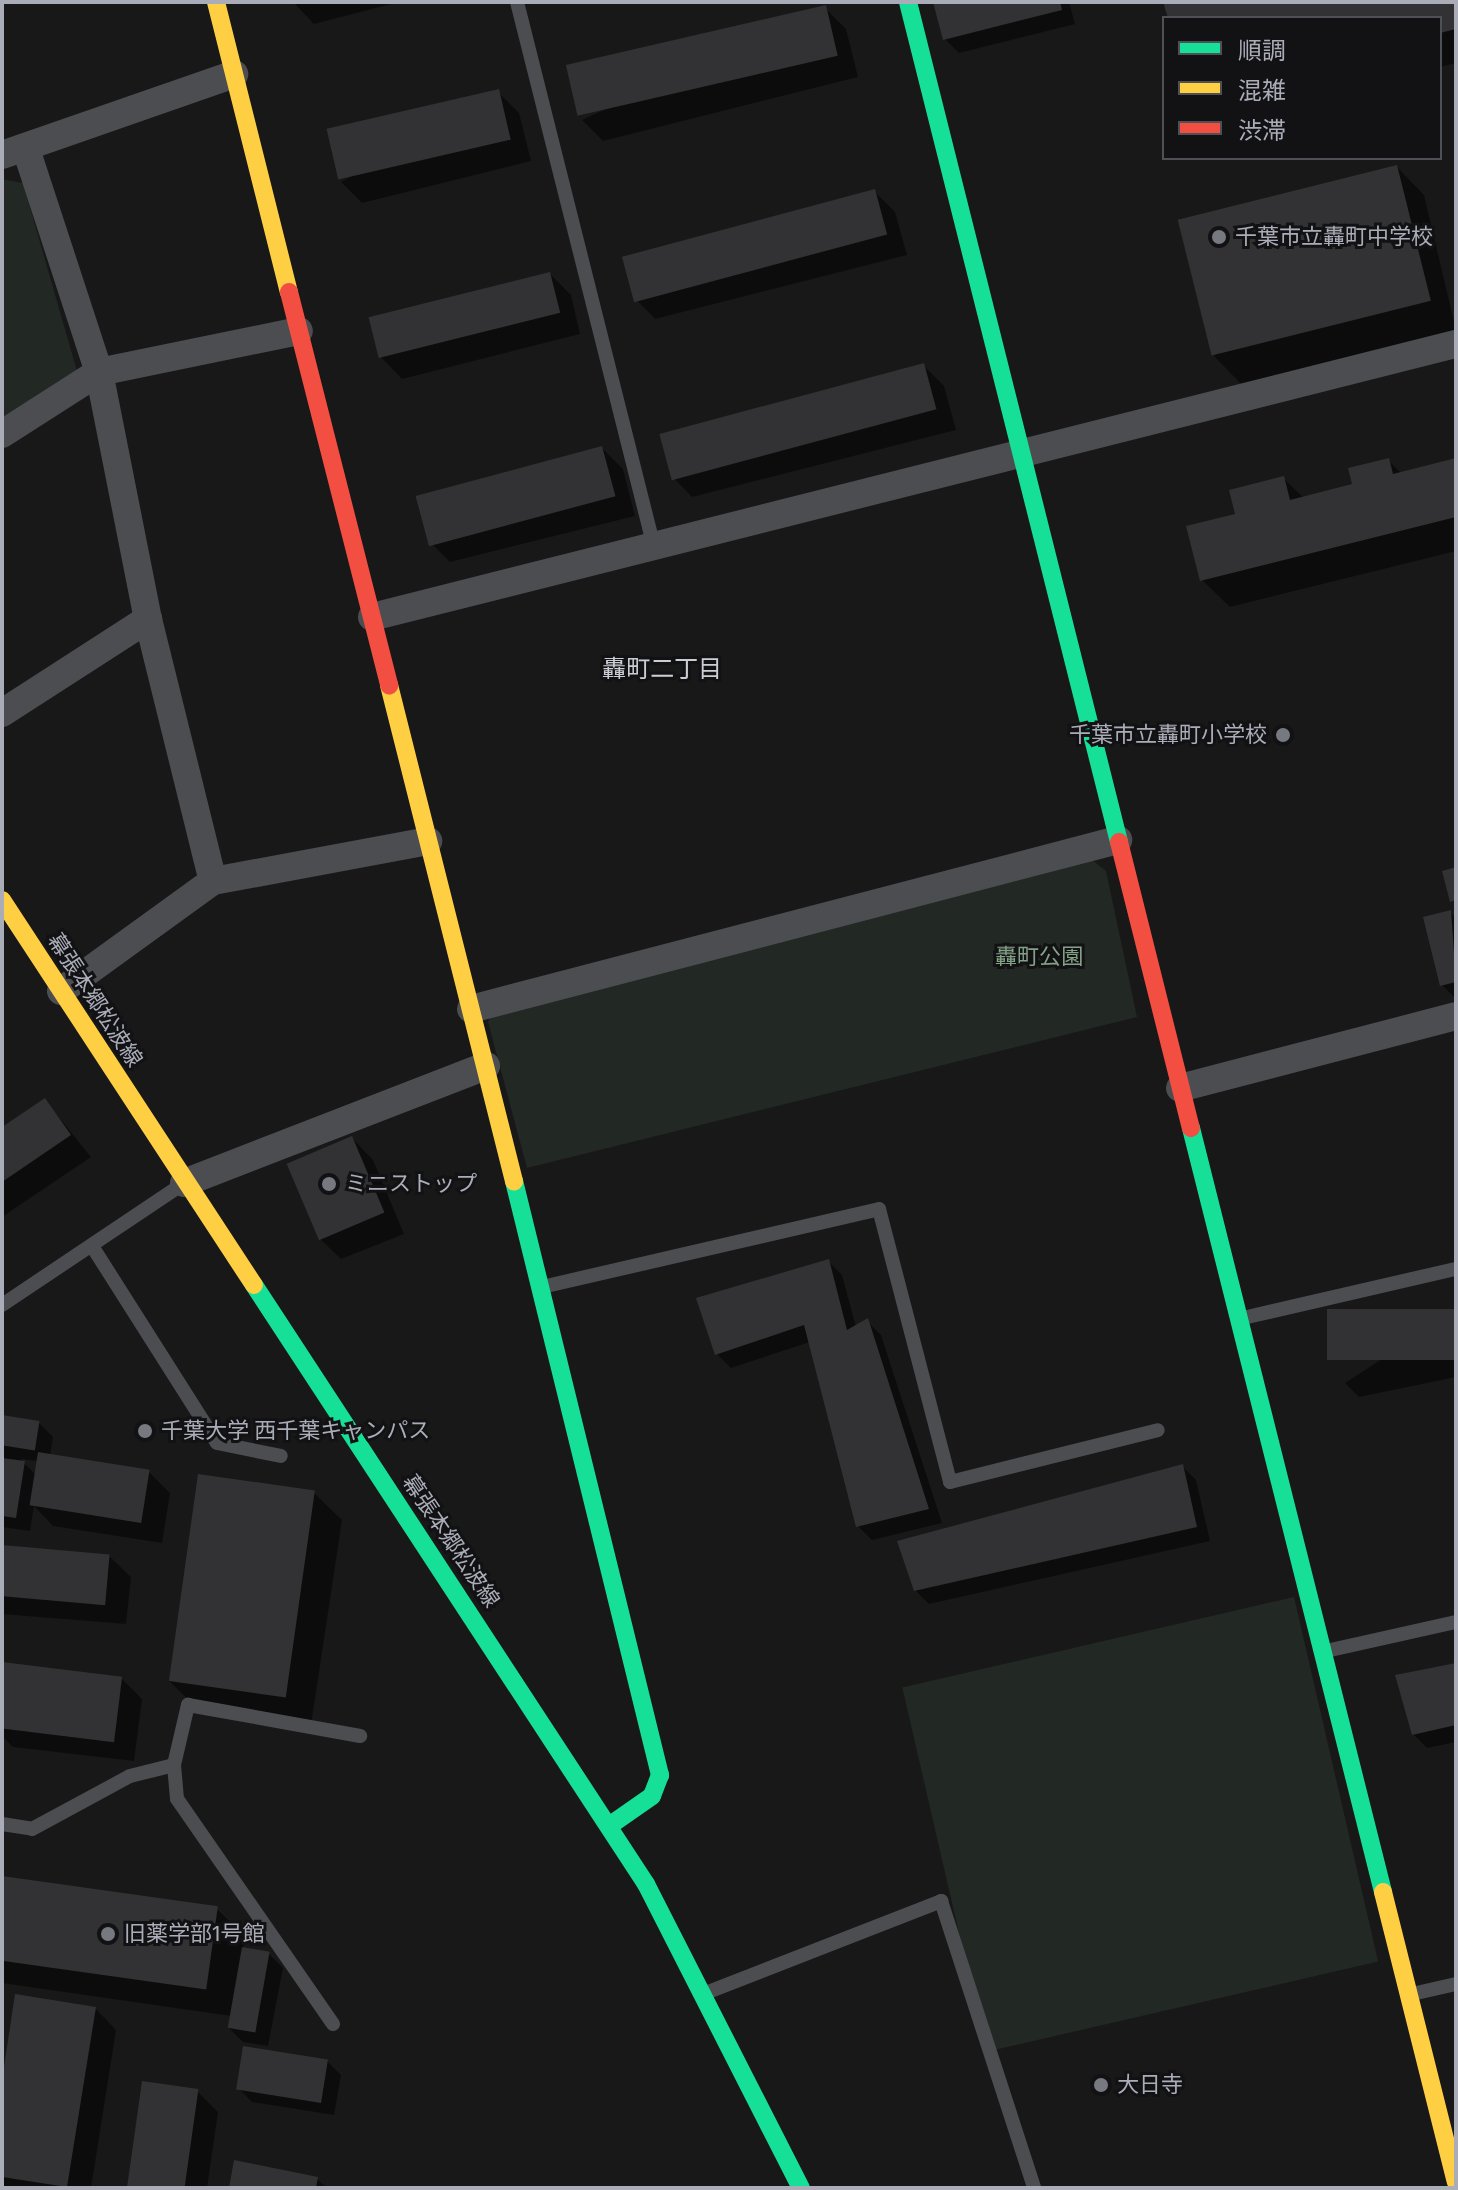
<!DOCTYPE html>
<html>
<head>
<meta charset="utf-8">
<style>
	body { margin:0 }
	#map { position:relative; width:1458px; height:2190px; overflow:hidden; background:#181818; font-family:"Fira Sans Condensed","Noto Sans JP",sans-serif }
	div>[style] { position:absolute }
	.green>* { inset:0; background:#222823; transform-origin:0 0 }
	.shadow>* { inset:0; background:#0007 }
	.building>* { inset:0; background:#323234; transform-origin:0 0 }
	.lane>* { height:14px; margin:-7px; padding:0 7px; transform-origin:7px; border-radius:7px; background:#4c4d50 }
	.street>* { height:28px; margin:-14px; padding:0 14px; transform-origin:14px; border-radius:14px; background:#4c4d50 }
	.fast>* { height:18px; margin:-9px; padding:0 9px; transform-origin:9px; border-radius:9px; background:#16e098 }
	.slow>* { height:18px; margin:-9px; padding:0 9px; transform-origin:9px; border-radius:9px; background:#ffcf43 }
	.jam>* { height:18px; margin:-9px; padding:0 9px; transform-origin:9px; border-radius:9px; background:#f24e42 }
	.dots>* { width:22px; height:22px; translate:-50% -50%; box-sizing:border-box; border:4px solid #121214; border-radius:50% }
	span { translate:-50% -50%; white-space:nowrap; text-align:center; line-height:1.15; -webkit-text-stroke:6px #121214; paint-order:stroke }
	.poi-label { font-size:22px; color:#aaadb8 }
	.left { translate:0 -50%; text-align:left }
	.right { translate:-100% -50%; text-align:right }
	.park-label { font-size:22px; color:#83a186 }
	.street-label { font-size:22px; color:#aaadb8 }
	.neighbourhood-label { font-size:24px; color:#cbcdd4 }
	.frame { position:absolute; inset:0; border:4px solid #aaadb8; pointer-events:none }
	.legend { position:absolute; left:1162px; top:16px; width:280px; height:144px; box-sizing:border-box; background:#121214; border:2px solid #4f5056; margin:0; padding:10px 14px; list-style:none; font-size:24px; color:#aaadb8 }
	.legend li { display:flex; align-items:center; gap:16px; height:40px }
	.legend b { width:40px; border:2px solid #4f5056 }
</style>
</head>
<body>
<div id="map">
	<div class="green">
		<div style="clip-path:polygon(2px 179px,23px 183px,77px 371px,2px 421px)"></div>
		<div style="clip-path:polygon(1091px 859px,1106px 871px,1137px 1017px,527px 1168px,488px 1022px,494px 1010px)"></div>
		<div style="left:1294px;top:1597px;width:374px;height:402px;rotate:77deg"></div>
	</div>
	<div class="shadow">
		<div style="clip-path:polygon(293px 2px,399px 2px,314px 24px)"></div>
		<div style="clip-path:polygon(935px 2px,1069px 2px,1075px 24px,959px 53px,945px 39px)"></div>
		<div style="clip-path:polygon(1166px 2px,1456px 2px,1456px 63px,1440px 67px,1440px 18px,1170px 18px)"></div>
		<div style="clip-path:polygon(825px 8px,846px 29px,858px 77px,603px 141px,582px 120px)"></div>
		<div style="clip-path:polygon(498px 92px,519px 113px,531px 161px,362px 203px,341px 182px)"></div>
		<div style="clip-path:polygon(1397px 167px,1424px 195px,1456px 330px,1241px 384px,1214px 356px)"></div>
		<div style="clip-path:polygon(874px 191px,895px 212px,907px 255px,655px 319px,634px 297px)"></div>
		<div style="clip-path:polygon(550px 274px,571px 295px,580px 334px,402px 379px,381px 357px)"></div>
		<div style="clip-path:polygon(923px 365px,944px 386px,956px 430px,692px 497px,671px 475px)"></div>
		<div style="clip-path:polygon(602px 448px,623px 469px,635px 516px,450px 562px,429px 541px)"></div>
		<div style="clip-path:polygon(1388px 460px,1402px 474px,1456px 461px,1456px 551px,1230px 607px,1202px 580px,1237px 516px,1284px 479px,1304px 498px,1355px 486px)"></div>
		<div style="clip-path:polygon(1450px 912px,1456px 918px,1456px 999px,1442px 985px)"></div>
		<div style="clip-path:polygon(45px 1100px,91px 1157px,2px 1217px,2px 1130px)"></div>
		<div style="clip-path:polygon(352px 1138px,373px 1160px,404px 1234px,341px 1259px,319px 1238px)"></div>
		<div style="clip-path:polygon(828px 1261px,842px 1275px,856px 1327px,867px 1321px,881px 1335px,942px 1523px,872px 1540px,858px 1526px,810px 1342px,731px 1368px,717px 1354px)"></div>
		<div style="clip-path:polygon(1456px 1311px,1456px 1377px,1359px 1397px,1345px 1383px)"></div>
		<div style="clip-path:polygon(evenodd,2px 1417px,39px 1423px,53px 1437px,50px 1456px,149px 1472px,170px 1493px,162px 1543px,53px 1526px,34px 1506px,30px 1531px,2px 1527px,2px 1417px,20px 1459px,38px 1461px,36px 1475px,20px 1459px)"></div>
		<div style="clip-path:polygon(1182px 1466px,1196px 1480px,1210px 1541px,929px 1604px,915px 1590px)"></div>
		<div style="clip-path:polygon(314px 1493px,342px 1520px,311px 1725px,197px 1708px,169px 1681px)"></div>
		<div style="clip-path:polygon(2px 1547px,109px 1556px,131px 1577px,126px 1624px,2px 1614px)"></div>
		<div style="clip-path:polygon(2px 1664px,121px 1678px,142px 1699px,134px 1761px,13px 1747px,2px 1736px)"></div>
		<div style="clip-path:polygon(1456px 1665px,1456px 1742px,1427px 1748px,1413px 1734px)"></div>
		<div style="clip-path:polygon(2px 1878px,218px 1910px,245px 1937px,243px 1950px,269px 1954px,283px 1968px,268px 2046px,243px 2042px,229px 2028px,231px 2016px,2px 1983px)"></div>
		<div style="clip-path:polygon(95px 2008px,116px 2030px,91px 2188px,3px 2188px,2px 2093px)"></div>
		<div style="clip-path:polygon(327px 2061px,341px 2075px,334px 2115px,252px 2102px,238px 2088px)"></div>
		<div style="clip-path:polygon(197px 2091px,218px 2112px,207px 2188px,128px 2188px)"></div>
		<div style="clip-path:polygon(317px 2179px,327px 2188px,231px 2188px)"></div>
	</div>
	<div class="building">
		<div style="clip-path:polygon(933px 2px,1060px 2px,1062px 10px,943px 40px)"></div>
		<div style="clip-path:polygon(1163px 2px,1456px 2px,1456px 29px,1440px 33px,1440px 18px,1168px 18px)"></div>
		<div style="left:826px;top:5px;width:52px;height:267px;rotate:77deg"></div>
		<div style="left:499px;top:89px;width:52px;height:177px;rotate:77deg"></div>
		<div style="left:1397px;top:165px;width:140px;height:226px;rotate:76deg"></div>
		<div style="left:875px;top:189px;width:47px;height:262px;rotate:75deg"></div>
		<div style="left:550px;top:272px;width:42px;height:187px;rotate:76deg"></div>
		<div style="left:924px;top:363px;width:48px;height:274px;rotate:75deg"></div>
		<div style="left:602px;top:446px;width:52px;height:193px;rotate:75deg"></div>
		<div style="clip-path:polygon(1389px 458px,1393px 474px,1456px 458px,1456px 517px,1200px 581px,1186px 526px,1235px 514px,1229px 490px,1284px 476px,1290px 500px,1352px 484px,1348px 468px)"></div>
		<div style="clip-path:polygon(1456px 867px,1456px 900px,1450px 902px,1442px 871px)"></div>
		<div style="clip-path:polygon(1451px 910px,1456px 982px,1440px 986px,1423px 917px)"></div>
		<div style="clip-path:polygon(45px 1098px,71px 1135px,2px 1182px,2px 1127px)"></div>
		<div style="left:352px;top:1136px;width:83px;height:71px;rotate:67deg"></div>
		<div style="clip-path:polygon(829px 1259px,847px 1330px,868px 1318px,929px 1509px,856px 1527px,804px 1325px,715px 1355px,696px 1298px)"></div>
		<div style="left:1456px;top:1309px;width:51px;height:129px;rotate:90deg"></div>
		<div style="left:2px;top:1415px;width:38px;height:30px;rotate:9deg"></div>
		<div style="left:38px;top:1452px;width:113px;height:54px;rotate:9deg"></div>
		<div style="clip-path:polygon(2px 1458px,25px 1461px,16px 1518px,2px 1516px)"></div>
		<div style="clip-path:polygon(1183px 1464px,1197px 1527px,914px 1591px,897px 1541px)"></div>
		<div style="left:198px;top:1474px;width:118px;height:209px;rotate:8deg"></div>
		<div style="left:2px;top:1545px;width:108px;height:51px;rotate:5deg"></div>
		<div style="left:2px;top:1662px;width:121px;height:66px;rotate:7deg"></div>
		<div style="clip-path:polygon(1456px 1663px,1456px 1725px,1412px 1735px,1395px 1675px)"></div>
		<div style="left:2px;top:1876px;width:218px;height:84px;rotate:8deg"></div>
		<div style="left:242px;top:1947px;width:28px;height:82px;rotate:10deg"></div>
		<div style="clip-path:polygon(15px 1994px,96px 2007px,67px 2187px,2px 2177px,2px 2080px)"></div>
		<div style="left:243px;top:2046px;width:86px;height:44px;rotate:9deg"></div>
		<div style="left:142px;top:2081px;width:57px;height:108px;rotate:8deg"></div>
		<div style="clip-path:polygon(234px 2160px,318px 2177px,316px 2188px,229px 2188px)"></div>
	</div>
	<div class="lane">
		<div style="left:517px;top:2px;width:562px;rotate:75.89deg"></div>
		<div style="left:92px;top:1246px;width:233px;rotate:57.6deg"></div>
		<div style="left:217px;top:1443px;width:65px;rotate:11.5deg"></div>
		<div style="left:542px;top:1287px;width:346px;rotate:-13deg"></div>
		<div style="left:879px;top:1209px;width:282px;rotate:75.4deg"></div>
		<div style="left:950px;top:1482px;width:214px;rotate:-14deg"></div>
		<div style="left:2px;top:1305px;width:219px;rotate:-33.8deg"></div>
		<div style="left:1243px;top:1318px;width:219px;rotate:-13deg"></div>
		<div style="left:1326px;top:1651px;width:133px;rotate:-12.6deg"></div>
		<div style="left:2px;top:1824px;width:30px;rotate:9deg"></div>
		<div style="left:32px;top:1829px;width:111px;rotate:-28.4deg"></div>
		<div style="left:130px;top:1776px;width:45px;rotate:-14deg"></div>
		<div style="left:703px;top:1994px;width:256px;rotate:-21.3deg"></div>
		<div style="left:941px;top:1901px;width:302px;rotate:72deg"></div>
		<div style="left:1412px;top:1994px;width:45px;rotate:-12.8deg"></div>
		<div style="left:333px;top:2024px;width:274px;rotate:-124.7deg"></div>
		<div style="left:177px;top:1799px;width:34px;rotate:-95deg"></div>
		<div style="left:174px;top:1765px;width:62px;rotate:-76.9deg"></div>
		<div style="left:188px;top:1705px;width:175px;rotate:10.2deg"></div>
	</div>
	<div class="street">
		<div style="left:26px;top:149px;width:235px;rotate:71.9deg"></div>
		<div style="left:99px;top:372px;width:252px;rotate:78.8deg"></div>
		<div style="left:148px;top:619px;width:270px;rotate:76.1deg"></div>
		<div style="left:2px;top:155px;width:246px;rotate:-19.2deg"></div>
		<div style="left:2px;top:434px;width:115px;rotate:-32.6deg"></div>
		<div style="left:99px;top:372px;width:204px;rotate:-11.6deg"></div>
		<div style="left:372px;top:617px;width:1118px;rotate:-14.14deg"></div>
		<div style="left:2px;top:713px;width:174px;rotate:-32.8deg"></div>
		<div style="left:61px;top:991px;width:188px;rotate:-35.9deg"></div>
		<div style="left:213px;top:881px;width:219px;rotate:-10.5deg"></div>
		<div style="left:471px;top:1009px;width:669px;rotate:-14.64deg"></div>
		<div style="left:1180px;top:1088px;width:285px;rotate:-14.6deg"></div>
		<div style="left:184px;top:1183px;width:324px;rotate:-21.2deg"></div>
	</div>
	<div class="fast">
		<div style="left:908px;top:2px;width:866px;rotate:75.9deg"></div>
		<div style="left:1191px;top:1128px;width:788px;rotate:75.89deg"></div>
		<div style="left:514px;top:1181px;width:612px;rotate:76.19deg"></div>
		<div style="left:660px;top:1775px;width:22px;rotate:111deg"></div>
		<div style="left:652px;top:1796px;width:52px;rotate:145.1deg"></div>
		<div style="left:254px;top:1285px;width:716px;rotate:56.8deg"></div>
		<div style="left:646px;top:1884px;width:341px;rotate:63deg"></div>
	</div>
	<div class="slow">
		<div style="left:216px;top:2px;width:299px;rotate:75.9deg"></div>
		<div style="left:389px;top:685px;width:512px;rotate:75.86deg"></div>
		<div style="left:2px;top:900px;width:460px;rotate:56.8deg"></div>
		<div style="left:1383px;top:1892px;width:299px;rotate:75.9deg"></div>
	</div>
	<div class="jam">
		<div style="left:289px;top:292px;width:406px;rotate:75.7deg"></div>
		<div style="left:1119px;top:842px;width:295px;rotate:75.9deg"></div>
	</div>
	<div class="dots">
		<div style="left:1219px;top:237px;background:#777980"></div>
		<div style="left:1283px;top:735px;background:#777980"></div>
		<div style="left:329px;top:1184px;background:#777980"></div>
		<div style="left:145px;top:1431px;background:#777980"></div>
		<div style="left:108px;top:1934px;background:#777980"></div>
		<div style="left:1101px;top:2085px;background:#777980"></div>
	</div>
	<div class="poi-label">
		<span class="left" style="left:1235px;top:237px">千葉市立轟町中学校</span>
		<span class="right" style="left:1267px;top:735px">千葉市立轟町小学校</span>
		<span class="left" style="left:345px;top:1184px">ミニストップ</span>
		<span class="left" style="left:161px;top:1431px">千葉大学 西千葉キャンパス</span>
		<span class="left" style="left:124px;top:1934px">旧薬学部1号館</span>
		<span class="left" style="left:1117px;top:2085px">大日寺</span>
	</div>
	<div class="park-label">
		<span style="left:1039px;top:957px">轟町公園</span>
	</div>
	<div class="street-label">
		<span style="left:95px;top:1000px;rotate:57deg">幕張本郷松波線</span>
		<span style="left:451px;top:1541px;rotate:56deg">幕張本郷松波線</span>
	</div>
	<div class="neighbourhood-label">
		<span style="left:662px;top:670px">轟町二丁目</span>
	</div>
	<div class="frame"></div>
	<ul class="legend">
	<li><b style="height:10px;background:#16e098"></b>順調</li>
	<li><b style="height:10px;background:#ffcf43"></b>混雑</li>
	<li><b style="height:10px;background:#f24e42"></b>渋滞</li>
	</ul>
</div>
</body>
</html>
